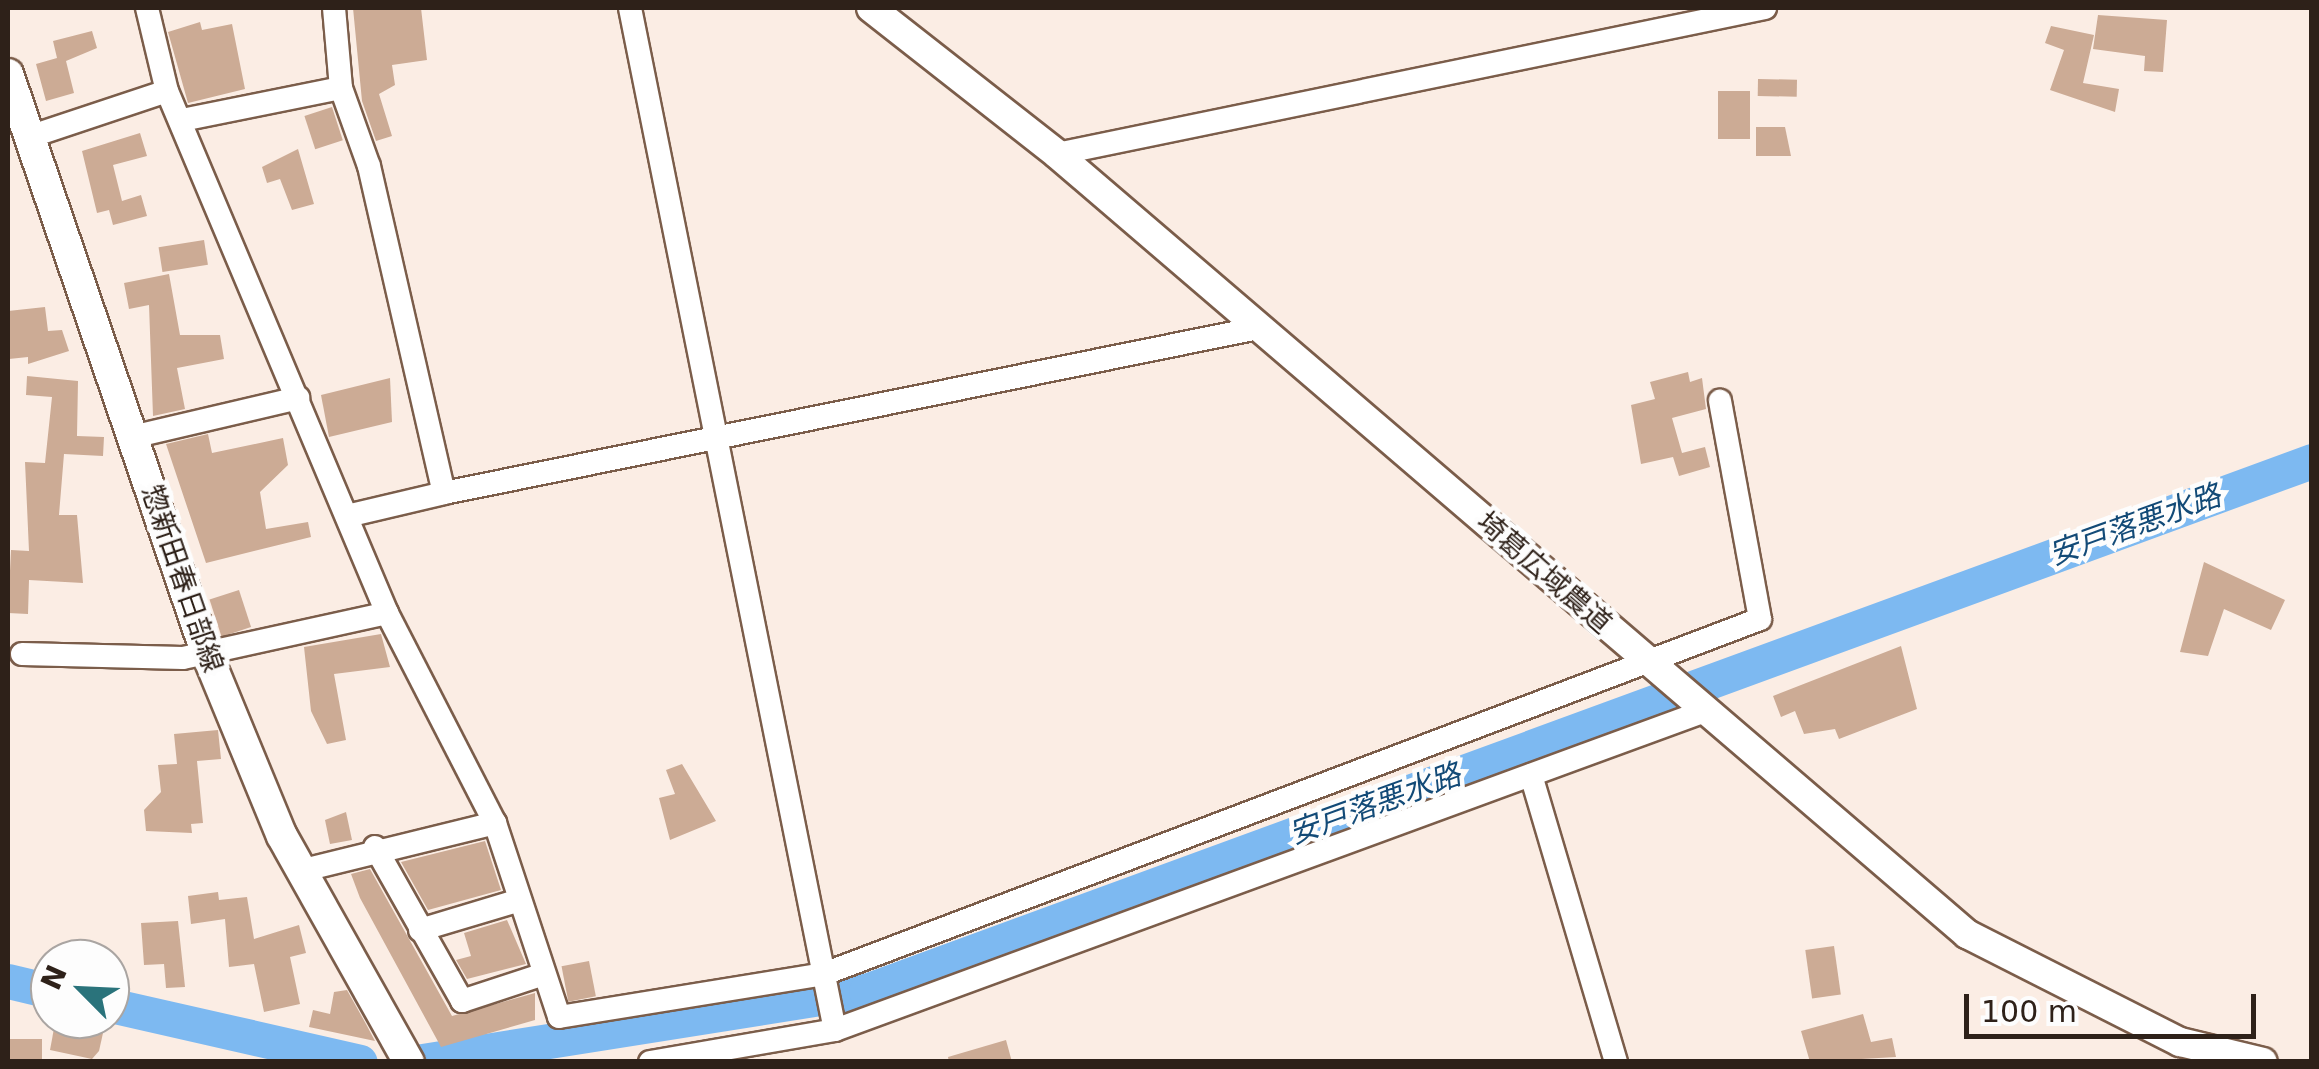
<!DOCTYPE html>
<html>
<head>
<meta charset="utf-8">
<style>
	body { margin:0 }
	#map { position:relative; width:2319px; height:1069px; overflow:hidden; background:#fbede4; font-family:"DejaVu Sans","Noto Sans JP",sans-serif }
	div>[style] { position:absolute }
	.river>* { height:35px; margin:-17.5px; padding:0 17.5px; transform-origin:17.5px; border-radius:17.5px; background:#7db9f1 }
	.building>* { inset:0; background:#ccab95; transform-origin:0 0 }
	.roads { filter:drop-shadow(2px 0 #7b5d4a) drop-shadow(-2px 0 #7b5d4a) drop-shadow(0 2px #7b5d4a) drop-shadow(0 -2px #7b5d4a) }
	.minor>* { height:22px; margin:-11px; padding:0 11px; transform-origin:11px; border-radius:11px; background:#fff }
	.tertiary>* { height:28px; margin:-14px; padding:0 14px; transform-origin:14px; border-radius:14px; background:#fff }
	.secondary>* { height:30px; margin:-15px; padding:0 15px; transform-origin:15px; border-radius:15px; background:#fff }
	span { translate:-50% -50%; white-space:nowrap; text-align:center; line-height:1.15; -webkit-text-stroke:9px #fdfdfd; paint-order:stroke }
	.street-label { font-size:28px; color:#2e2119 }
	.water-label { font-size:30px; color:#124a77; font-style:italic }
	.frame { position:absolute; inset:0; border:10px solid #2e2119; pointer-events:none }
	.north { position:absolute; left:30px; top:939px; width:100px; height:100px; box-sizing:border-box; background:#fdfdfd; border:2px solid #aaa5a2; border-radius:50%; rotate:294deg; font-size:28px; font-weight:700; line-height:40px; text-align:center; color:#2e2119 }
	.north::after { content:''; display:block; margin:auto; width:35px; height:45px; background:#2a737b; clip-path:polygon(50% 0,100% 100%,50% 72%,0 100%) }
	.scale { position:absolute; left:1964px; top:994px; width:292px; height:45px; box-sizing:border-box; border:5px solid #2e2119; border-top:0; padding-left:12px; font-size:30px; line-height:35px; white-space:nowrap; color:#2e2119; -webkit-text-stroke:8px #fdfdfd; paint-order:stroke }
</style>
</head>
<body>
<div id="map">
	<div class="river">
		<div style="left:8px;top:981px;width:43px;rotate:13.4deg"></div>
		<div style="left:110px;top:1005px;width:256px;rotate:12.8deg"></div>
		<div style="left:416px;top:1062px;width:456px;rotate:-9deg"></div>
		<div style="left:866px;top:991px;width:1540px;rotate:-20.13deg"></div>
	</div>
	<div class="building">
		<div style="clip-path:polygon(353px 8px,421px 8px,427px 60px,392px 65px,395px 85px,379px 94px,392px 136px,376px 141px,362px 101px)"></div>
		<div style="clip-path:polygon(2098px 15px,2167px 20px,2163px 72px,2144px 71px,2145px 56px,2093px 49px)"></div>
		<div style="clip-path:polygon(200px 22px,202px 30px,232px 24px,245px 89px,188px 103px,168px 32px)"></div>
		<div style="clip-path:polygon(2051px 26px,2094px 35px,2083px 83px,2119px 89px,2115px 112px,2050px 90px,2064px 50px,2045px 43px)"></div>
		<div style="clip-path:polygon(92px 31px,97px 48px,66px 61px,74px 93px,46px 101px,36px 64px,57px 58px,53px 41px)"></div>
		<div style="left:1758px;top:79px;width:39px;height:17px;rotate:1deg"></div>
		<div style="left:1718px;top:91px;width:32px;height:48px"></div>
		<div style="left:332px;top:107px;width:35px;height:29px;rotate:72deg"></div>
		<div style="clip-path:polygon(1756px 127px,1785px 127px,1791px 156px,1756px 156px)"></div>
		<div style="clip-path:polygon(140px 133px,147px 156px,113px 165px,122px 201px,141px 195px,147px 216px,113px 225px,109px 210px,97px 213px,82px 151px)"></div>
		<div style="clip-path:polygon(298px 149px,314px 204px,292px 210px,280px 179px,267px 183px,262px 167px)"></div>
		<div style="left:204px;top:240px;width:25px;height:46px;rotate:81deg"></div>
		<div style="clip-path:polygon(169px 274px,180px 335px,220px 335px,224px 359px,177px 368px,185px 409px,153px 416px,149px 305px,129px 309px,124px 283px)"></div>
		<div style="clip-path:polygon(45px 307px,48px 331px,62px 330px,69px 351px,28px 364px,28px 357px,9px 359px,8px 311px)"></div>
		<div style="clip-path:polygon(1688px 372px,1690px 382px,1702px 378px,1706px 409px,1672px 418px,1682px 453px,1705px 447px,1710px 467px,1679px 476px,1673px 457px,1641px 464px,1631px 405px,1655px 399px,1650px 382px)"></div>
		<div style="clip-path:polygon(27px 376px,78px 381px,77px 436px,104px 437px,103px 456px,64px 454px,59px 515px,77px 515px,83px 583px,29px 580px,28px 614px,8px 613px,11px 550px,29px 551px,25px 462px,45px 463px,52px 397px,26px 395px)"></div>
		<div style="clip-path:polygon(390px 378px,392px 422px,329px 437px,321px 395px)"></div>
		<div style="clip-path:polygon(208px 434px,212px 453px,283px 438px,288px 465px,260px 492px,266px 529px,308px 522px,311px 537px,206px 563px,166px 444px)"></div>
		<div style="clip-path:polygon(2204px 562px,2285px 600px,2271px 630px,2224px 609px,2208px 656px,2180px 652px)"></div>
		<div style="left:239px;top:590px;width:39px;height:31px;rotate:72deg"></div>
		<div style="clip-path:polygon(381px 634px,390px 667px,334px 674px,346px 740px,327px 744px,311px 711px,304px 647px)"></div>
		<div style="clip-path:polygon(1901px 646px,1917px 709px,1839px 739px,1835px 729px,1804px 734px,1795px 711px,1781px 717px,1773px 696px)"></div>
		<div style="clip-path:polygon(218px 730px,221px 759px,197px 761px,203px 823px,191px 824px,192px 833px,146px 831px,144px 810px,161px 792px,158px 765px,177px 764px,174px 734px)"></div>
		<div style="clip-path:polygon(682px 764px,716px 821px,670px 840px,659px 798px,675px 794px,666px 770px)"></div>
		<div style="clip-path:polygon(346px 812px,352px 840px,330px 844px,325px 820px)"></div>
		<div style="clip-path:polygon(485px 841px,501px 890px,428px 910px,401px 862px)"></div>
		<div style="clip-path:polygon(370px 869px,452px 1016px,535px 993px,535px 1020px,441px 1047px,360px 898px,351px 874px)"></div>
		<div style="clip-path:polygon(218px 892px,219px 900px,247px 897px,254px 939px,299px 925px,306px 953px,290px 957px,300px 1004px,264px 1012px,254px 964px,229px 967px,225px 919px,191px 924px,188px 896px)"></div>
		<div style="clip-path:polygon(507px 920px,526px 964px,467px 979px,456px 960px,471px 956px,464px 933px)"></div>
		<div style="clip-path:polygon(178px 921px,185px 987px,166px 988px,164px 964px,144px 965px,141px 923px)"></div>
		<div style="left:1834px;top:946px;width:49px;height:29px;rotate:82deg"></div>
		<div style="left:589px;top:961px;width:36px;height:28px;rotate:79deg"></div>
		<div style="clip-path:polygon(347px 990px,366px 1024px,375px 1041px,309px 1027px,313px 1010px,330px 1014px,334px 992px)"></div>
		<div style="clip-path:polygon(1863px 1014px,1871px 1042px,1892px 1038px,1896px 1057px,1810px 1062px,1801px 1031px)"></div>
		<div style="clip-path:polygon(55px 1023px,103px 1033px,99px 1051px,92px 1059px,50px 1050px)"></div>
		<div style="left:8px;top:1039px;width:34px;height:23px"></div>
		<div style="clip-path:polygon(1006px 1040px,1012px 1062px,949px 1062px,948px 1057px)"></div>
	</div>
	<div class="roads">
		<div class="minor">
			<div style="left:147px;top:8px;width:85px;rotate:76.5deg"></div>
			<div style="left:167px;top:91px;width:566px;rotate:67.15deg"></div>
			<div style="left:387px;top:613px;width:236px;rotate:62.8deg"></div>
			<div style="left:495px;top:823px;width:204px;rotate:71.7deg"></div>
			<div style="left:559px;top:1017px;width:268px;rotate:-9.2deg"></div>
			<div style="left:824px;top:974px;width:1001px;rotate:-20.77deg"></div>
			<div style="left:1760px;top:619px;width:222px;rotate:-100.4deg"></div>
			<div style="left:334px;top:8px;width:80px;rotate:85deg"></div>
			<div style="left:341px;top:88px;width:83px;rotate:70.3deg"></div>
			<div style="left:369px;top:166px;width:335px;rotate:77.1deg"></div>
			<div style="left:444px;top:493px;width:831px;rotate:-11.46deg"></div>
			<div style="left:630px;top:8px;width:1042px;rotate:78.66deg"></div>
			<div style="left:182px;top:120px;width:162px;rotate:-11.4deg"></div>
			<div style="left:32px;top:136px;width:142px;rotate:-18.4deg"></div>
			<div style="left:1057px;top:154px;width:723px;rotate:-11.65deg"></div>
			<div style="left:132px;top:437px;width:171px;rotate:-13.2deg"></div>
			<div style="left:347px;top:516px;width:100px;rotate:-13.3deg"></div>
			<div style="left:22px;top:654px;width:161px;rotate:1.4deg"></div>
			<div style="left:183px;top:658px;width:209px;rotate:-12.4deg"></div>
			<div style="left:1531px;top:775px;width:299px;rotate:73.5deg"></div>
			<div style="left:375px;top:847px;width:177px;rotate:60.5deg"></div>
			<div style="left:462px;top:1001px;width:86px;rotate:-18.2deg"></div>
			<div style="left:304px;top:870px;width:197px;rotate:-13.8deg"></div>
			<div style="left:420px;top:930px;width:104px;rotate:-16.7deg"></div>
			<div style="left:650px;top:1062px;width:188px;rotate:-9.8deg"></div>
			<div style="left:835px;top:1030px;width:927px;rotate:-20.14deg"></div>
		</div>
		<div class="tertiary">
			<div style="left:871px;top:8px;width:236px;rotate:38.1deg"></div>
			<div style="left:1057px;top:154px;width:1199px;rotate:40.6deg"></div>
			<div style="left:1967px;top:934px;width:239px;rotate:26.9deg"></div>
			<div style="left:2180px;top:1042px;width:85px;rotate:13.5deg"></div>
		</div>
		<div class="secondary">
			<div style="left:8px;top:74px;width:611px;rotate:71.09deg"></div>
			<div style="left:206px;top:652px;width:199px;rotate:67.6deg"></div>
			<div style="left:282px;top:836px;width:259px;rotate:60.7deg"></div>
		</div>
	</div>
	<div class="street-label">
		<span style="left:1544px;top:573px;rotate:41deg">埼葛広域農道</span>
		<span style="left:182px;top:579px;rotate:71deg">惣新田春日部線</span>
	</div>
	<div class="water-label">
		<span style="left:2135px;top:525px;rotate:-20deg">安戸落悪水路</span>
		<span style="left:1375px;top:804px;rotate:-20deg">安戸落悪水路</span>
	</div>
	<div class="frame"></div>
	<div class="north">N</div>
	<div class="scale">100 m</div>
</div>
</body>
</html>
